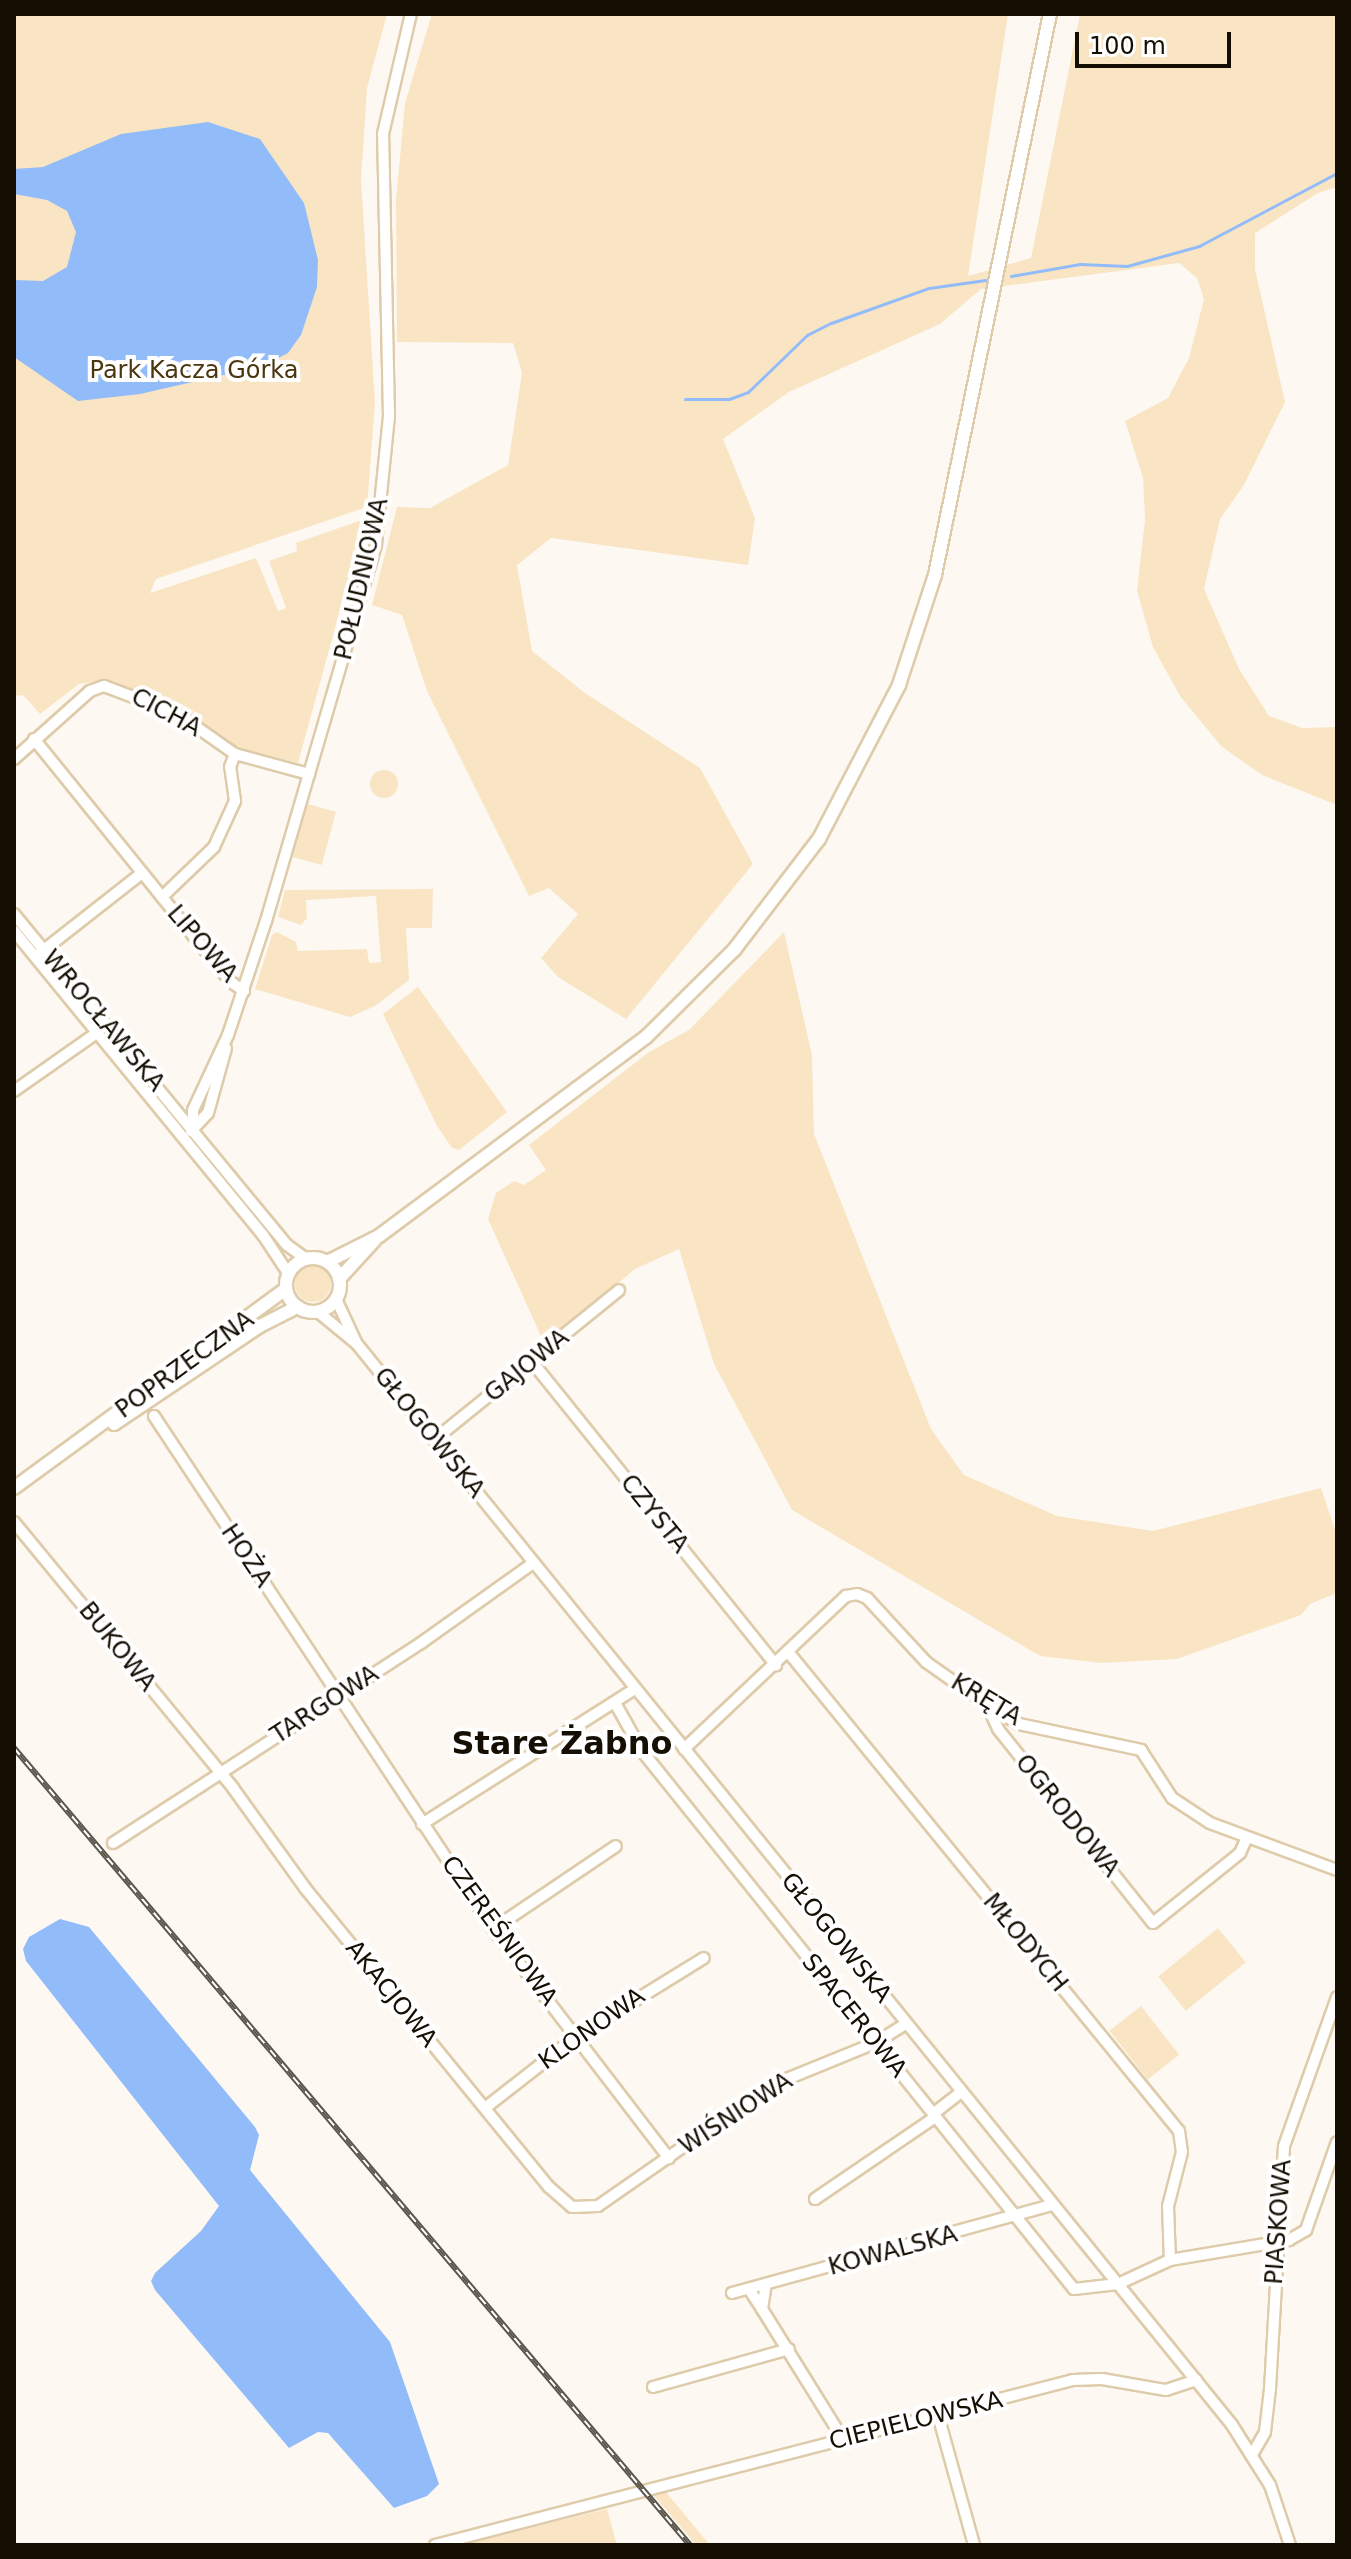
<!DOCTYPE html>
<html>
<head>
<meta charset="utf-8">
<style>
	body { margin:0 }
	#map { position:relative; width:1351px; height:2559px; overflow:hidden; background:#fdf9f2; font-family:"DejaVu Sans",sans-serif }
	div>[style] { position:absolute }
	.green>* { inset:0; background:#f9e5c4; transform-origin:0 0 }
	.round { border-radius:50% }
	.water>* { inset:0; background:#92bbf9 }
	.stream>* { height:3px; margin:-1.5px; padding:0 1.5px; transform-origin:1.5px; border-radius:1.5px; background:#92bbf9 }
	.roads { filter:drop-shadow(2px 0 #decbaa) drop-shadow(-2px 0 #decbaa) drop-shadow(0 2px #decbaa) drop-shadow(0 -2px #decbaa) }
	.minor>* { height:10px; margin:-5px; padding:0 5px; transform-origin:5px; border-radius:5px; background:#fff }
	.major>* { height:12px; margin:-6px; padding:0 6px; transform-origin:6px; border-radius:6px; background:#fff }
	.major>.ring { margin:-6px; padding:0; box-sizing:content-box; background:none; border:12px solid #fff; border-radius:50% }
	.rail>* { height:6px; margin-top:-3px; transform-origin:0; background:repeating-linear-gradient(90deg,#fff 0 9px,#5b564c 0 18px); box-sizing:border-box; border-block:2px solid #5b564c }
	span { translate:-50% -50%; white-space:nowrap; text-align:center; line-height:1.15; -webkit-text-stroke:8px #fff; paint-order:stroke }
	.park-label { font-size:24px; color:#4b370f }
	.street-label { font-size:24px; color:#140e03 }
	.district-label { font-size:32px; color:#140e03; font-weight:700 }
	.frame { position:absolute; inset:0; border:16px solid #140e03; pointer-events:none }
	.scale { position:absolute; left:1075px; top:32px; width:156px; height:36px; box-sizing:border-box; border:4px solid #140e03; border-top:0; padding-left:10px; font-size:24px; line-height:28px; white-space:nowrap; color:#140e03; -webkit-text-stroke:6px #fff; paint-order:stroke }
</style>
</head>
<body>
<div id="map">
	<div class="green">
		<div style="clip-path:polygon(14px 14px,387px 14px,367px 88px,361px 179px,375px 403px,367px 507px,156px 579px,150px 593px,256px 558px,278px 611px,286px 608px,269px 561px,297px 551px,296px 543px,365px 519px,298px 763px,207px 740px,182px 710px,108px 680px,79px 684px,40px 714px,23px 695px,14px 696px)"></div>
		<div style="clip-path:polygon(432px 14px,1008px 14px,968px 276px,1031px 258px,1080px 14px,1337px 14px,1337px 187px,1318px 193px,1255px 233px,1255px 269px,1285px 402px,1244px 485px,1220px 519px,1204px 589px,1239px 669px,1269px 716px,1302px 728px,1337px 727px,1337px 805px,1262px 775px,1221px 746px,1180px 696px,1153px 647px,1137px 591px,1145px 519px,1143px 478px,1125px 421px,1168px 398px,1189px 358px,1204px 299px,1197px 278px,1179px 263px,981px 289px,940px 324px,789px 392px,723px 439px,755px 518px,748px 565px,551px 538px,517px 565px,532px 651px,585px 693px,700px 768px,753px 864px,626px 1019px,558px 977px,541px 958px,578px 914px,549px 888px,529px 896px,427px 691px,402px 615px,372px 605px,397px 507px,430px 508px,508px 465px,522px 373px,513px 343px,397px 342px,396px 200px,405px 103px)"></div>
		<div class="round" style="left:370px;top:770px;width:28px;height:28px"></div>
		<div style="left:307px;top:804px;width:30px;height:55px;rotate:15deg"></div>
		<div style="clip-path:polygon(433px 889px,432px 928px,406px 928px,409px 980px,375px 1006px,350px 1017px,255px 989px,272px 935px,277px 932px,296px 942px,298px 951px,367px 949px,369px 963px,381px 962px,376px 896px,306px 900px,307px 918px,301px 925px,278px 917px,285px 890px)"></div>
		<div style="clip-path:polygon(784px 932px,812px 1055px,814px 1134px,931px 1429px,964px 1475px,1057px 1516px,1153px 1531px,1321px 1488px,1337px 1536px,1337px 1593px,1310px 1604px,1301px 1615px,1177px 1659px,1101px 1663px,1040px 1656px,792px 1510px,714px 1364px,679px 1249px,635px 1269px,545px 1345px,488px 1219px,496px 1193px,514px 1181px,524px 1185px,546px 1170px,529px 1145px,649px 1052px,689px 1030px)"></div>
		<div style="clip-path:polygon(418px 987px,507px 1112px,459px 1150px,452px 1148px,437px 1126px,383px 1014px)"></div>
		<div class="round" style="left:295px;top:1266px;width:36px;height:36px"></div>
		<div style="left:1218px;top:1928px;width:44px;height:77px;rotate:51deg"></div>
		<div style="left:1141px;top:2006px;width:62px;height:40px;rotate:52deg"></div>
		<div style="clip-path:polygon(651px 2492px,666px 2492px,710px 2545px,696px 2545px)"></div>
		<div style="clip-path:polygon(607px 2509px,617px 2545px,473px 2545px,474px 2542px)"></div>
	</div>
	<div class="water">
		<div style="clip-path:polygon(208px 122px,260px 139px,304px 203px,318px 260px,317px 287px,301px 335px,288px 353px,263px 366px,140px 394px,78px 401px,14px 357px,14px 280px,43px 281px,67px 267px,76px 232px,67px 211px,47px 200px,14px 194px,14px 169px,43px 167px,121px 134px)"></div>
		<div style="clip-path:polygon(60px 1919px,89px 1927px,255px 2127px,259px 2135px,250px 2170px,390px 2342px,439px 2484px,427px 2496px,394px 2508px,328px 2433px,318px 2432px,289px 2448px,155px 2290px,151px 2281px,155px 2273px,201px 2231px,219px 2206px,26px 1961px,23px 1949px,29px 1937px)"></div>
	</div>
	<div class="stream">
		<div style="left:1011px;top:276px;width:70px;rotate:-9.9deg"></div>
		<div style="left:1080px;top:264px;width:47px;rotate:2.4deg"></div>
		<div style="left:1127px;top:266px;width:75px;rotate:-15.5deg"></div>
		<div style="left:1199px;top:246px;width:156px;rotate:-27.9deg"></div>
		<div style="left:685px;top:399px;width:44px"></div>
		<div style="left:729px;top:399px;width:20px;rotate:-20deg"></div>
		<div style="left:748px;top:392px;width:82px;rotate:-44deg"></div>
		<div style="left:807px;top:335px;width:27px;rotate:-27deg"></div>
		<div style="left:831px;top:323px;width:104px;rotate:-19.7deg"></div>
		<div style="left:929px;top:288px;width:57px;rotate:-8.1deg"></div>
	</div>
	<div class="roads">
		<div class="minor">
			<div style="left:34px;top:739px;width:313px;rotate:51deg"></div>
			<div style="left:231px;top:982px;width:16px;rotate:35deg"></div>
			<div style="left:14px;top:759px;width:102px;rotate:-41.8deg"></div>
			<div style="left:90px;top:691px;width:15px;rotate:-20deg"></div>
			<div style="left:104px;top:686px;width:79px;rotate:20.7deg"></div>
			<div style="left:178px;top:714px;width:70px;rotate:35.1deg"></div>
			<div style="left:235px;top:754px;width:77px;rotate:15.1deg"></div>
			<div style="left:162px;top:897px;width:72px;rotate:-43.9deg"></div>
			<div style="left:214px;top:847px;width:51px;rotate:-65.5deg"></div>
			<div style="left:235px;top:801px;width:34px;rotate:-98deg"></div>
			<div style="left:230px;top:767px;width:14px;rotate:-69deg"></div>
			<div style="left:14px;top:914px;width:429px;rotate:50.5deg"></div>
			<div style="left:287px;top:1245px;width:24px;rotate:36deg"></div>
			<div style="left:14px;top:931px;width:393px;rotate:50.7deg"></div>
			<div style="left:263px;top:1235px;width:45px;rotate:56.7deg"></div>
			<div style="left:40px;top:953px;width:130px;rotate:-38.1deg"></div>
			<div style="left:14px;top:1091px;width:99px;rotate:-35.1deg"></div>
			<div style="left:193px;top:1129px;width:19px;rotate:-90deg"></div>
			<div style="left:193px;top:1110px;width:83px;rotate:-65deg"></div>
			<div style="left:228px;top:1035px;width:120px;rotate:-71.6deg"></div>
			<div style="left:266px;top:921px;width:393px;rotate:-73.7deg"></div>
			<div style="left:376px;top:544px;width:128px;rotate:-84.2deg"></div>
			<div style="left:389px;top:417px;width:283px;rotate:-91.2deg"></div>
			<div style="left:383px;top:134px;width:123px;rotate:-76.9deg"></div>
			<div style="left:191px;top:1131px;width:25px;rotate:-47deg"></div>
			<div style="left:208px;top:1113px;width:67px;rotate:-74.5deg"></div>
			<div style="left:336px;top:1299px;width:47px;rotate:65.1deg"></div>
			<div style="left:318px;top:1312px;width:50px;rotate:39.4deg"></div>
			<div style="left:357px;top:1344px;width:1391px;rotate:51.01deg"></div>
			<div style="left:1232px;top:2425px;width:71px;rotate:57.7deg"></div>
			<div style="left:1270px;top:2485px;width:63px;rotate:71.6deg"></div>
			<div style="left:533px;top:1363px;width:388px;rotate:51.2deg"></div>
			<div style="left:154px;top:1416px;width:615px;rotate:56.54deg"></div>
			<div style="left:493px;top:1929px;width:289px;rotate:52.5deg"></div>
			<div style="left:434px;top:1440px;width:238px;rotate:-39deg"></div>
			<div style="left:14px;top:1522px;width:345px;rotate:50.5deg"></div>
			<div style="left:233px;top:1788px;width:123px;rotate:54.2deg"></div>
			<div style="left:305px;top:1888px;width:386px;rotate:50.8deg"></div>
			<div style="left:549px;top:2187px;width:30px;rotate:41deg"></div>
			<div style="left:572px;top:2207px;width:26px;rotate:-2deg"></div>
			<div style="left:598px;top:2206px;width:212px;rotate:-34.8deg"></div>
			<div style="left:772px;top:2085px;width:111px;rotate:-22.2deg"></div>
			<div style="left:875px;top:2043px;width:36px;rotate:-32deg"></div>
			<div style="left:789px;top:1653px;width:617px;rotate:50.79deg"></div>
			<div style="left:1179px;top:2131px;width:21px;rotate:82deg"></div>
			<div style="left:1182px;top:2152px;width:56px;rotate:104.5deg"></div>
			<div style="left:1168px;top:2206px;width:54px;rotate:87.9deg"></div>
			<div style="left:615px;top:1703px;width:55px;rotate:60.6deg"></div>
			<div style="left:642px;top:1751px;width:690px;rotate:51.24deg"></div>
			<div style="left:1074px;top:2289px;width:44px;rotate:-6.5deg"></div>
			<div style="left:1118px;top:2284px;width:57px;rotate:-24.8deg"></div>
			<div style="left:1170px;top:2260px;width:121px;rotate:-9.5deg"></div>
			<div style="left:1289px;top:2240px;width:20px;rotate:-30deg"></div>
			<div style="left:1306px;top:2230px;width:93px;rotate:-70.6deg"></div>
			<div style="left:987px;top:1705px;width:26px;rotate:65deg"></div>
			<div style="left:998px;top:1729px;width:248px;rotate:51.4deg"></div>
			<div style="left:1153px;top:1923px;width:112px;rotate:-38.8deg"></div>
			<div style="left:1240px;top:1853px;width:17px;rotate:-66deg"></div>
			<div style="left:684px;top:1749px;width:223px;rotate:-43.4deg"></div>
			<div style="left:846px;top:1596px;width:11px;rotate:-10deg"></div>
			<div style="left:857px;top:1594px;width:11px;rotate:22deg"></div>
			<div style="left:867px;top:1598px;width:87px;rotate:47.3deg"></div>
			<div style="left:926px;top:1662px;width:75px;rotate:35.2deg"></div>
			<div style="left:987px;top:1705px;width:37px;rotate:31deg"></div>
			<div style="left:1019px;top:1724px;width:125px;rotate:12deg"></div>
			<div style="left:1141px;top:1750px;width:57px;rotate:57.1deg"></div>
			<div style="left:1172px;top:1798px;width:45px;rotate:33.3deg"></div>
			<div style="left:1210px;top:1823px;width:135px;rotate:20.3deg"></div>
			<div style="left:422px;top:1824px;width:252px;rotate:-32.4deg"></div>
			<div style="left:113px;top:1843px;width:367px;rotate:-33deg"></div>
			<div style="left:421px;top:1643px;width:138px;rotate:-35.5deg"></div>
			<div style="left:493px;top:1929px;width:148px;rotate:-34deg"></div>
			<div style="left:485px;top:2108px;width:115px;rotate:-38deg"></div>
			<div style="left:576px;top:2037px;width:150px;rotate:-31.7deg"></div>
			<div style="left:933px;top:2114px;width:36px;rotate:-38deg"></div>
			<div style="left:815px;top:2199px;width:145px;rotate:-34.3deg"></div>
			<div style="left:749px;top:2289px;width:24px;rotate:57deg"></div>
			<div style="left:762px;top:2309px;width:25px;rotate:-81deg"></div>
			<div style="left:732px;top:2293px;width:332px;rotate:-15.4deg"></div>
			<div style="left:762px;top:2309px;width:153px;rotate:58.1deg"></div>
			<div style="left:653px;top:2387px;width:141px;rotate:-15.6deg"></div>
			<div style="left:938px;top:2415px;width:135px;rotate:74.5deg"></div>
			<div style="left:1253px;top:2453px;width:24px;rotate:-60deg"></div>
			<div style="left:1265px;top:2432px;width:43px;rotate:-83.4deg"></div>
			<div style="left:1270px;top:2389px;width:243px;rotate:-86.7deg"></div>
			<div style="left:1284px;top:2146px;width:158px;rotate:-70.4deg"></div>
			<div style="left:435px;top:2545px;width:659px;rotate:-14.5deg"></div>
			<div style="left:1073px;top:2380px;width:29px;rotate:-2deg"></div>
			<div style="left:1102px;top:2379px;width:65px;rotate:9.8deg"></div>
			<div style="left:1166px;top:2390px;width:32px;rotate:-18deg"></div>
		</div>
		<div class="major">
			<div class="ring" style="left:286px;top:1258px;width:42px;height:42px"></div>
			<div style="left:327px;top:1262px;width:58px;rotate:-26.6deg"></div>
			<div style="left:379px;top:1236px;width:333px;rotate:-36.7deg"></div>
			<div style="left:646px;top:1037px;width:124px;rotate:-44.7deg"></div>
			<div style="left:734px;top:950px;width:140px;rotate:-52.6deg"></div>
			<div style="left:819px;top:839px;width:174px;rotate:-62.5deg"></div>
			<div style="left:899px;top:685px;width:116px;rotate:-71.9deg"></div>
			<div style="left:935px;top:575px;width:573px;rotate:-78.42deg"></div>
			<div style="left:339px;top:1279px;width:52px;rotate:-47.4deg"></div>
			<div style="left:114px;top:1424px;width:176px;rotate:-33.9deg"></div>
			<div style="left:260px;top:1326px;width:42px;rotate:-27.2deg"></div>
			<div style="left:14px;top:1488px;width:337px;rotate:-36.2deg"></div>
		</div>
	</div>
	<div class="rail">
		<div style="left:14px;top:1748px;width:1045px;rotate:49.7deg"></div>
	</div>
	<div class="park-label">
		<span style="left:194px;top:371px">Park Kacza Górka</span>
	</div>
	<div class="street-label">
		<span style="left:362px;top:579px;rotate:-77deg">POŁUDNIOWA</span>
		<span style="left:166px;top:713px;rotate:28deg">CICHA</span>
		<span style="left:202px;top:944px;rotate:49deg">LIPOWA</span>
		<span style="left:103px;top:1021px;rotate:50deg">WROCŁAWSKA</span>
		<span style="left:185px;top:1365px;rotate:-36deg">POPRZECZNA</span>
		<span style="left:527px;top:1366px;rotate:-39deg">GAJOWA</span>
		<span style="left:429px;top:1433px;rotate:51deg">GŁOGOWSKA</span>
		<span style="left:654px;top:1514px;rotate:51deg">CZYSTA</span>
		<span style="left:246px;top:1556px;rotate:56deg">HOŻA</span>
		<span style="left:117px;top:1647px;rotate:51deg">BUKOWA</span>
		<span style="left:986px;top:1700px;rotate:31deg">KRĘTA</span>
		<span style="left:325px;top:1705px;rotate:-33deg">TARGOWA</span>
		<span style="left:1067px;top:1816px;rotate:51deg">OGRODOWA</span>
		<span style="left:499px;top:1931px;rotate:54deg">CZEREŚNIOWA</span>
		<span style="left:836px;top:1938px;rotate:51deg">GŁOGOWSKA</span>
		<span style="left:1025px;top:1943px;rotate:51deg">MŁODYCH</span>
		<span style="left:391px;top:1994px;rotate:51deg">AKACJOWA</span>
		<span style="left:854px;top:2016px;rotate:51deg">SPACEROWA</span>
		<span style="left:592px;top:2029px;rotate:-35deg">KLONOWA</span>
		<span style="left:736px;top:2114px;rotate:-33deg">WIŚNIOWA</span>
		<span style="left:1279px;top:2222px;rotate:-86deg">PIASKOWA</span>
		<span style="left:893px;top:2251px;rotate:-15deg">KOWALSKA</span>
		<span style="left:916px;top:2421px;rotate:-14deg">CIEPIELOWSKA</span>
	</div>
	<div class="district-label">
		<span style="left:562px;top:1743px">Stare Żabno</span>
	</div>
	<div class="frame"></div>
	<div class="scale">100 m</div>
</div>
</body>
</html>
